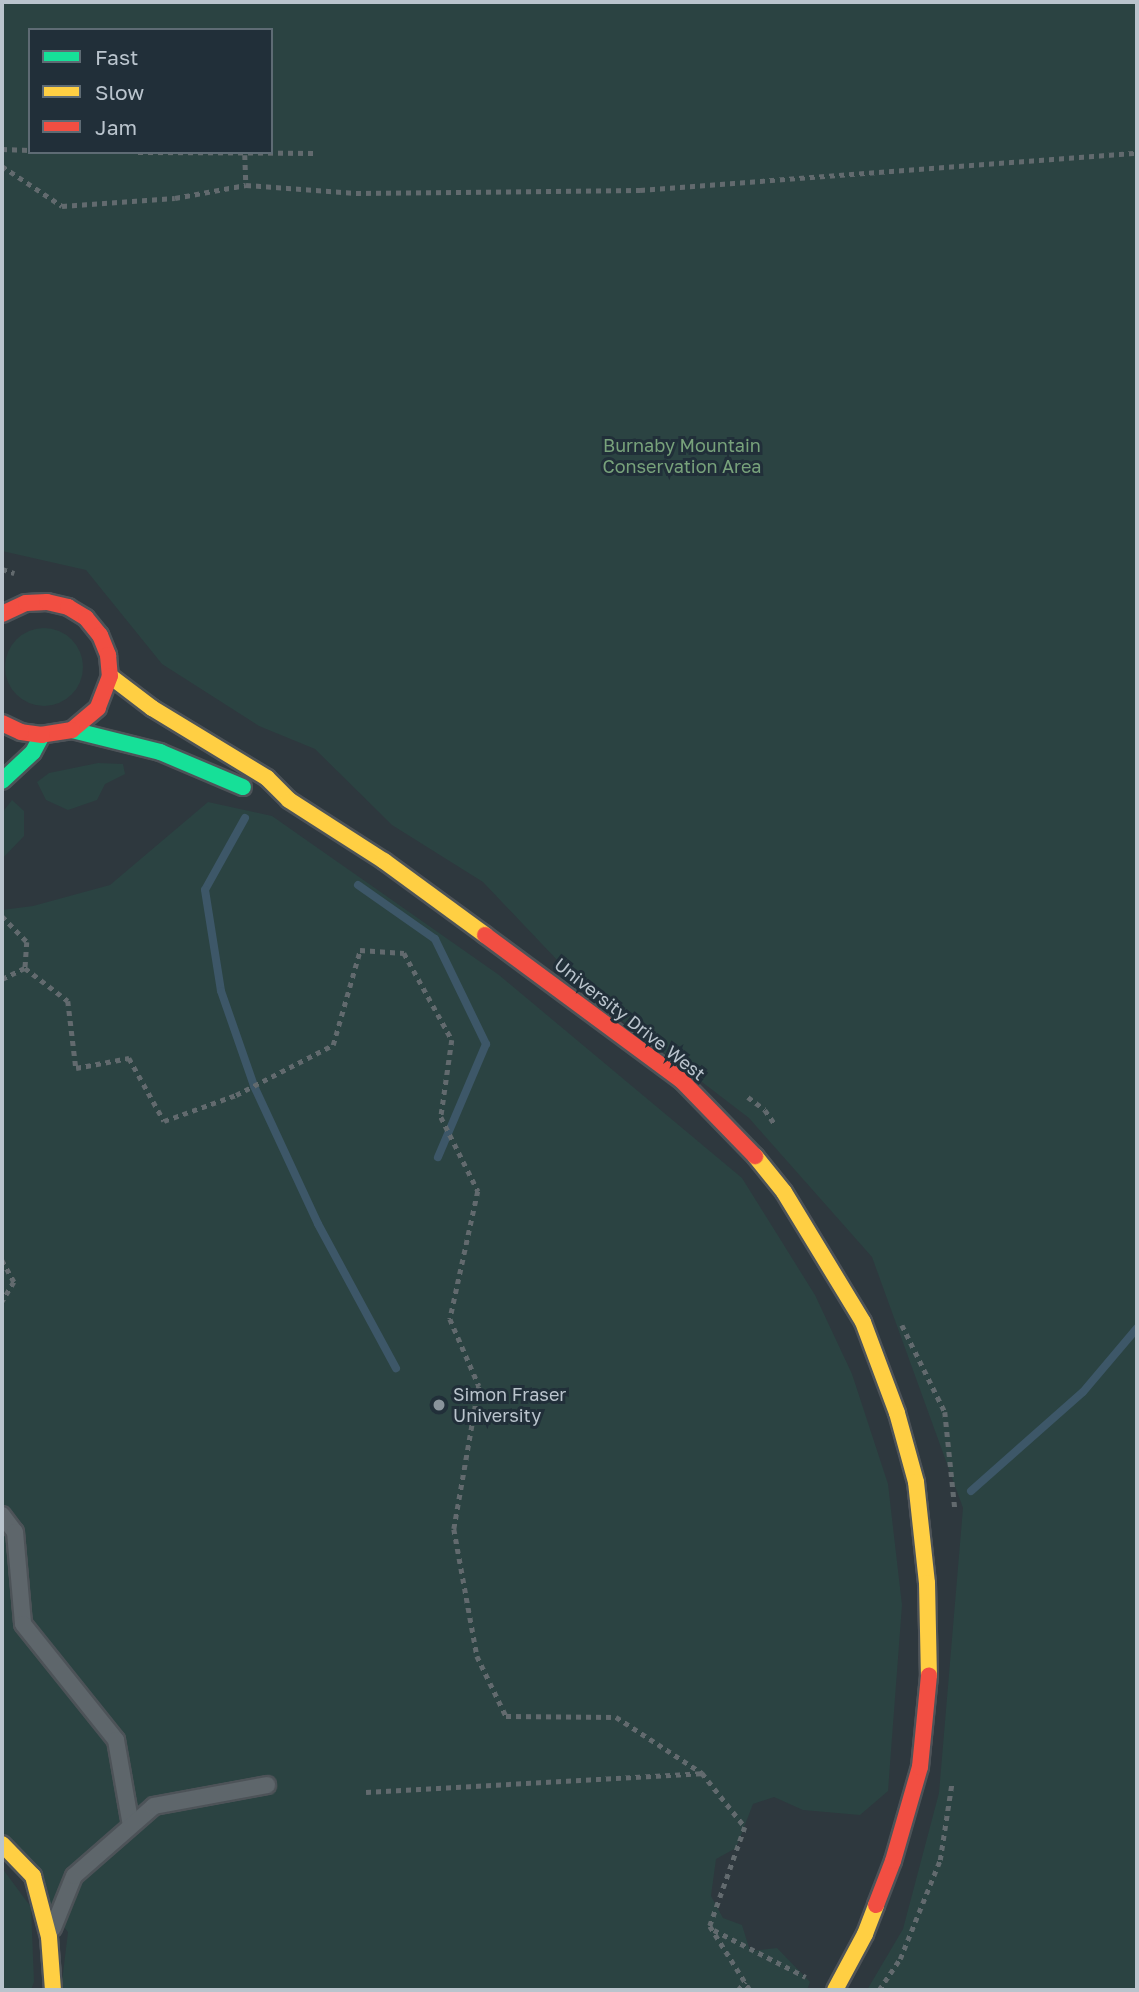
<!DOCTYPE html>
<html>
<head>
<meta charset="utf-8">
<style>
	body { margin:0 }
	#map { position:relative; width:1139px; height:1992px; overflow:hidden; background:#2e383e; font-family:"Golos Text",sans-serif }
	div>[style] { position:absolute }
	.green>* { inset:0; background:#2b4342 }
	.round { border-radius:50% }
	.stream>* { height:8px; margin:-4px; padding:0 4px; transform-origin:4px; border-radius:4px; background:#3d5768 }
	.path>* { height:4.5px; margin-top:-2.25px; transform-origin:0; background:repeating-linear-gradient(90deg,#626a6e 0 5px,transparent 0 10px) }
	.roads { filter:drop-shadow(2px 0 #4d5358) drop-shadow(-2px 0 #4d5358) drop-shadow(0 2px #4d5358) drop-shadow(0 -2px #4d5358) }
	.lane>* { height:16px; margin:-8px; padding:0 8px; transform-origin:8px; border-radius:8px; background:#5e666b }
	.fast>* { height:16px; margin:-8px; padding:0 8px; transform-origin:8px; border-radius:8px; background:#16e098 }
	.slow>* { height:16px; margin:-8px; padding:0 8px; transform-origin:8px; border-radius:8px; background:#ffcf43 }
	.jam>* { height:16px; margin:-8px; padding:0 8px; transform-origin:8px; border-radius:8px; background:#f24e42 }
	.dots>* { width:19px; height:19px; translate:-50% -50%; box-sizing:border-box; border:4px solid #212f39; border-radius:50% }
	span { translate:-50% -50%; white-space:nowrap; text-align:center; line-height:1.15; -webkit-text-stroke:6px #212f39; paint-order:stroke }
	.park-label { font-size:18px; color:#78a27b }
	.street-label { font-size:18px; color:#bac4cd }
	.poi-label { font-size:18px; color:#bac4cd }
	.left { translate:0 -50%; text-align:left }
	.frame { position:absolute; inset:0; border:4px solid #bac4cd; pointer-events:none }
	.legend { position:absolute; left:28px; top:28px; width:245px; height:126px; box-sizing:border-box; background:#212f39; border:2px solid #5e6b74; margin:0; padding:9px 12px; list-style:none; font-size:21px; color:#bac4cd }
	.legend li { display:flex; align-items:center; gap:14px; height:35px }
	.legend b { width:35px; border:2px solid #5e6b74 }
</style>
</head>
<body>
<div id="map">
	<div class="green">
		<div style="clip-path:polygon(evenodd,2px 2px,1137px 2px,1137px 1990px,867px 1990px,903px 1929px,939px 1793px,963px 1508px,872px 1257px,749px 1118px,595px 1000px,483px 882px,392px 825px,315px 749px,259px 726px,162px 664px,86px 570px,2px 551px,2px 2px,30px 30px,271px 30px,271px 152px,30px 152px,30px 30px)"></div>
		<div class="round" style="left:5px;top:628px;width:78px;height:78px"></div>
		<div style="clip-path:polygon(98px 763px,123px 764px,125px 774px,105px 784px,97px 800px,68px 810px,46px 800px,37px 782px,49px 773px)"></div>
		<div style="clip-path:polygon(12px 800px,24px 811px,24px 836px,2px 859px,2px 813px)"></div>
		<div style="clip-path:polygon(208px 802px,272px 816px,499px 975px,742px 1178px,815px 1295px,852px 1374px,888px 1484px,902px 1605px,888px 1791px,860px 1815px,803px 1810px,774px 1797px,753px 1804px,736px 1848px,716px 1859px,711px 1896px,723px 1918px,742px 1925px,750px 1951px,777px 1948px,810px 1982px,807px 1990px,61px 1990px,68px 1932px,2px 1851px,2px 910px,33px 906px,110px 885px)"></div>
		<div style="clip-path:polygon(2px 1868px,31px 1907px,34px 1982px,31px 1990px,2px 1990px)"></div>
	</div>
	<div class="stream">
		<div style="left:245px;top:818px;width:82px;rotate:119.1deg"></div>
		<div style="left:205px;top:890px;width:102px;rotate:81deg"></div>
		<div style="left:221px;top:991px;width:101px;rotate:70.8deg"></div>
		<div style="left:254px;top:1086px;width:152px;rotate:65.1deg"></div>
		<div style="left:318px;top:1224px;width:164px;rotate:61.6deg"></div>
		<div style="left:358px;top:885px;width:94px;rotate:35deg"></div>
		<div style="left:435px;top:939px;width:117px;rotate:64.1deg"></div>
		<div style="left:486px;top:1044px;width:123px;rotate:113deg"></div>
		<div style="left:971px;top:1491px;width:149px;rotate:-41.5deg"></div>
		<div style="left:1083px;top:1392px;width:84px;rotate:-49.8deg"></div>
	</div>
	<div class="path">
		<div style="left:2px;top:149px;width:28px;rotate:2deg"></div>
		<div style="left:138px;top:152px;width:176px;rotate:0.3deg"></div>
		<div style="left:245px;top:155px;width:30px;rotate:88deg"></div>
		<div style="left:2px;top:166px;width:72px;rotate:33.7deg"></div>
		<div style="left:62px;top:206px;width:113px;rotate:-4deg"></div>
		<div style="left:175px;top:198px;width:72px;rotate:-10.4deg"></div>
		<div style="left:246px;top:185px;width:110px;rotate:4.2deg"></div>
		<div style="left:356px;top:193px;width:284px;rotate:-0.6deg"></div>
		<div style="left:640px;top:190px;width:498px;rotate:-4.3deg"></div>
		<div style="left:2px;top:569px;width:13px;rotate:18deg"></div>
		<div style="left:2px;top:916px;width:36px;rotate:46deg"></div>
		<div style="left:27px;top:942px;width:26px;rotate:94deg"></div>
		<div style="left:2px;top:979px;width:25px;rotate:-26deg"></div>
		<div style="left:25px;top:968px;width:54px;rotate:37.5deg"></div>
		<div style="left:68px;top:1001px;width:67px;rotate:83.2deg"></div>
		<div style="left:76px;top:1068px;width:54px;rotate:-10.7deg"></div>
		<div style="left:129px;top:1058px;width:72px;rotate:60.9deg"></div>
		<div style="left:164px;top:1121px;width:77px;rotate:-19.9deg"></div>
		<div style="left:236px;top:1095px;width:109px;rotate:-27.3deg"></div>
		<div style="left:333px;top:1045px;width:99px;rotate:-74.1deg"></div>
		<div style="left:360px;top:950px;width:44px;rotate:3.9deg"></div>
		<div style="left:404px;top:953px;width:99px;rotate:61.1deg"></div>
		<div style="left:452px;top:1040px;width:78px;rotate:98.1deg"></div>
		<div style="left:441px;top:1117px;width:83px;rotate:63.4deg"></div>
		<div style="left:478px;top:1191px;width:131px;rotate:102.3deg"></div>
		<div style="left:450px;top:1319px;width:73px;rotate:66.6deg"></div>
		<div style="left:479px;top:1386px;width:145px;rotate:99.9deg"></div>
		<div style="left:454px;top:1529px;width:129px;rotate:79.7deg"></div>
		<div style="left:477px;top:1656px;width:67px;rotate:64.2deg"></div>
		<div style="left:506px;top:1716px;width:110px;rotate:0.5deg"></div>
		<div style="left:616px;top:1717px;width:103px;rotate:33.1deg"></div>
		<div style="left:702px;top:1773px;width:69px;rotate:51.5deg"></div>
		<div style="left:745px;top:1827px;width:105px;rotate:109.5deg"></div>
		<div style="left:710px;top:1926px;width:75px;rotate:58deg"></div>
		<div style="left:748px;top:1097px;width:21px;rotate:37deg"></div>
		<div style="left:765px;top:1110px;width:19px;rotate:55deg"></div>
		<div style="left:2px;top:1260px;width:25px;rotate:61deg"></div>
		<div style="left:14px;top:1282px;width:23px;rotate:121deg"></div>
		<div style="left:902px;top:1325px;width:97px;rotate:63.7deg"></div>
		<div style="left:945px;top:1412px;width:98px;rotate:84.1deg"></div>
		<div style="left:366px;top:1792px;width:336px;rotate:-3.2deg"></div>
		<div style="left:714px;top:1930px;width:103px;rotate:27.1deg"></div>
		<div style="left:738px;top:1990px;width:11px;rotate:-49deg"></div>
		<div style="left:879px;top:1990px;width:37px;rotate:-56deg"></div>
		<div style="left:900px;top:1959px;width:107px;rotate:-68deg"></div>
		<div style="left:940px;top:1860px;width:79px;rotate:-81.3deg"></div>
	</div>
	<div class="roads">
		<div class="lane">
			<div style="left:2px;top:1515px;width:21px;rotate:53deg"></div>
			<div style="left:15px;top:1532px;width:92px;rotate:85deg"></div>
			<div style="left:23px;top:1624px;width:149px;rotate:51.3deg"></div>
			<div style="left:116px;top:1740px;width:87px;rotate:80.1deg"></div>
			<div style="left:53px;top:1928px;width:56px;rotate:-68deg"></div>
			<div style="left:74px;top:1876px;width:106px;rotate:-41.2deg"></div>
			<div style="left:154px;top:1806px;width:115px;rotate:-10.5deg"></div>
		</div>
		<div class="fast">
			<div style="left:72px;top:730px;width:91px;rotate:14deg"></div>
			<div style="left:160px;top:752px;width:90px;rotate:22.9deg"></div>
			<div style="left:2px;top:781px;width:42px;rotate:-43.1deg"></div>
			<div style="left:33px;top:752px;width:19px;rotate:-62deg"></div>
		</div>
		<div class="slow">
			<div style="left:110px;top:676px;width:53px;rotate:37.3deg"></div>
			<div style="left:152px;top:708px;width:135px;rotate:31.3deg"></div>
			<div style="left:267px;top:778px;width:31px;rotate:45deg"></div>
			<div style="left:289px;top:800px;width:113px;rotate:32.7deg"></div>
			<div style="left:384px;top:861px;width:125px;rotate:36.2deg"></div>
			<div style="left:755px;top:1156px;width:46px;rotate:51.1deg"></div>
			<div style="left:784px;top:1192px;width:152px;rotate:58.7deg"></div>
			<div style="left:863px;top:1322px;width:97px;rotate:69.5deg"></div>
			<div style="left:897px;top:1413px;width:72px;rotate:74.6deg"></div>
			<div style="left:916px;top:1482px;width:102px;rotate:83.8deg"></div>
			<div style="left:927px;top:1583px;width:92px;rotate:88.8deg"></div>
			<div style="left:2px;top:1844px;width:45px;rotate:45.9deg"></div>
			<div style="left:33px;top:1876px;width:63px;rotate:75.3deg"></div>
			<div style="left:49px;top:1937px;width:53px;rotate:85.7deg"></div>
			<div style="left:835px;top:1990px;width:64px;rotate:-61.8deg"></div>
			<div style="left:865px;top:1934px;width:31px;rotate:-69deg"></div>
		</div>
		<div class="jam">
			<div style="left:2px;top:614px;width:26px;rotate:-25deg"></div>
			<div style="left:26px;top:603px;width:21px;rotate:-3deg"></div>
			<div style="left:47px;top:602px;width:22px;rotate:13deg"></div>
			<div style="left:68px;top:607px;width:21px;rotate:31deg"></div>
			<div style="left:86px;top:618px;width:22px;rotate:51deg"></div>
			<div style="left:100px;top:635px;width:22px;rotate:68deg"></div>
			<div style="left:108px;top:655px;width:21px;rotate:85deg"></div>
			<div style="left:110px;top:676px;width:34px;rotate:111deg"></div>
			<div style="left:98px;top:708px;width:34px;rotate:140deg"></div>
			<div style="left:72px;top:730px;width:30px;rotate:171deg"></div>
			<div style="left:42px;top:735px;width:21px;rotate:-172deg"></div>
			<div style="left:21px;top:732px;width:21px;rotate:-155deg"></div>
			<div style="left:485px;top:935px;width:245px;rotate:36.5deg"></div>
			<div style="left:682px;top:1081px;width:105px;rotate:45.8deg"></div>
			<div style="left:876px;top:1905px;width:47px;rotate:-68.9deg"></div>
			<div style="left:893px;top:1861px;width:98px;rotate:-74deg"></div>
			<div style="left:920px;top:1767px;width:92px;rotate:-84.4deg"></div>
		</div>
	</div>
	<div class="dots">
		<div style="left:439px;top:1405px;background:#89939b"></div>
	</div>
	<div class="park-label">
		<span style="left:682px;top:456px">Burnaby Mountain<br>Conservation Area</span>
	</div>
	<div class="street-label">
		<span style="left:630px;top:1019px;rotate:38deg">University Drive West</span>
	</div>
	<div class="poi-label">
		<span class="left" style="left:453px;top:1405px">Simon Fraser<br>University</span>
	</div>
	<div class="frame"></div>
	<ul class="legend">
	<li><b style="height:9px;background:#16e098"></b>Fast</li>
	<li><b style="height:9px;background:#ffcf43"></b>Slow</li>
	<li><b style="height:9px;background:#f24e42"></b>Jam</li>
	</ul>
</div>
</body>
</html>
